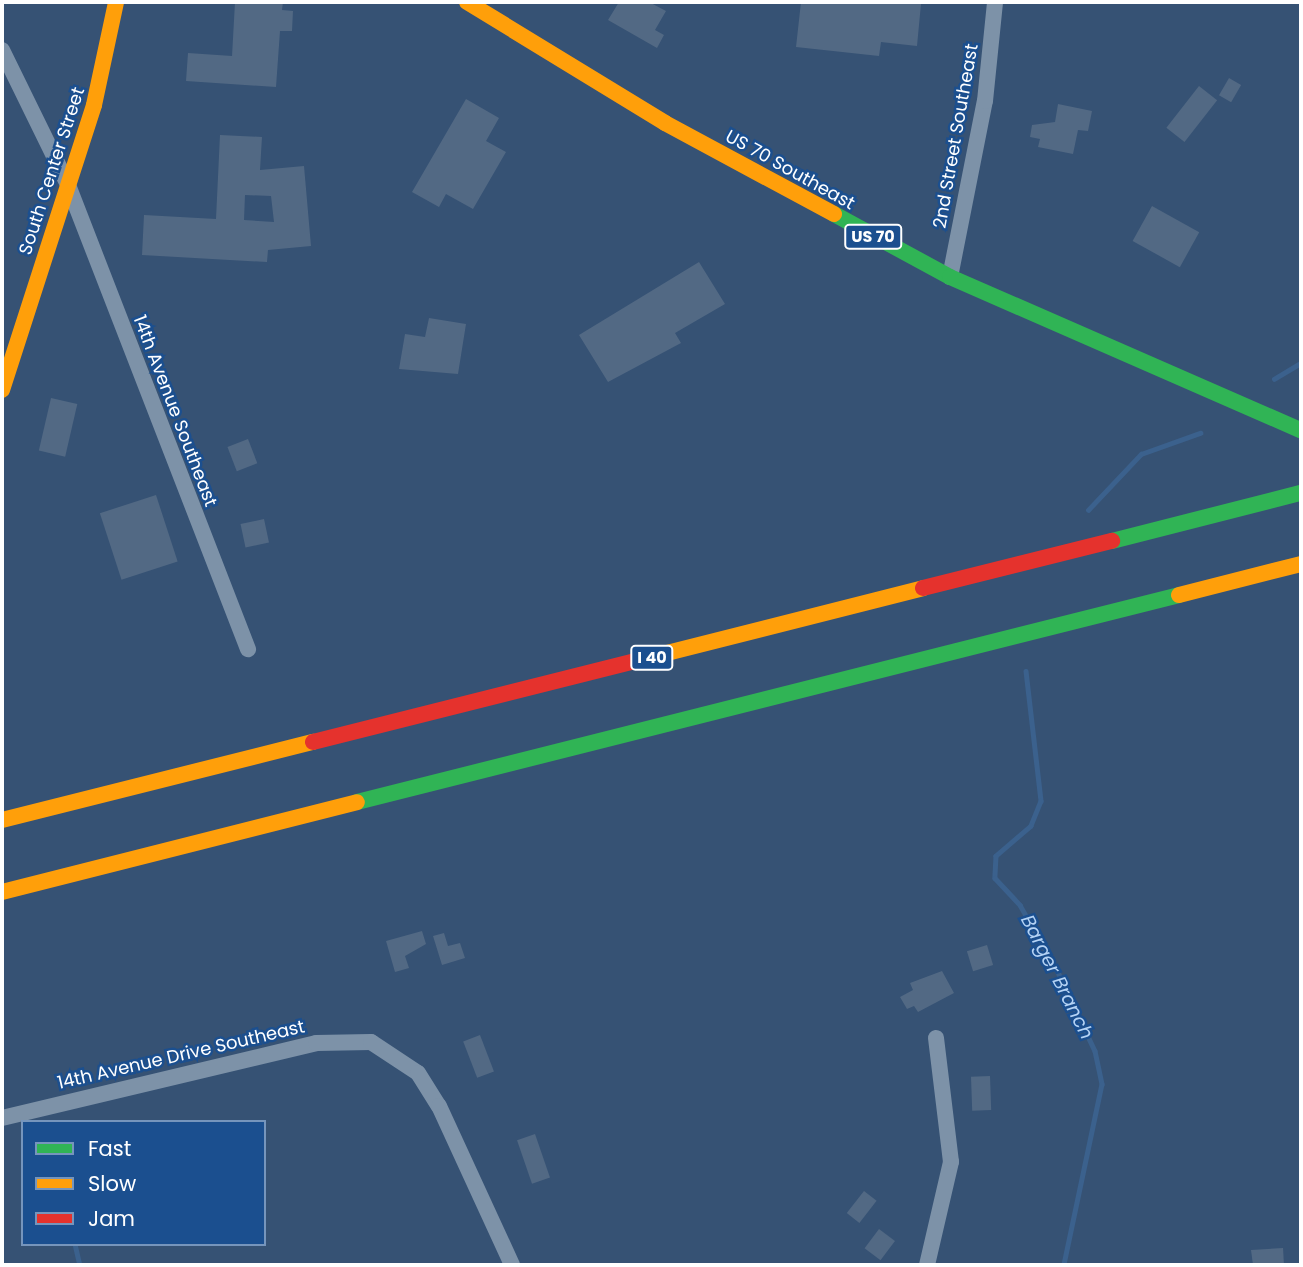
<!DOCTYPE html>
<html>
<head>
<meta charset="utf-8">
<style>
	body { margin:0 }
	#map { position:relative; width:1303px; height:1267px; overflow:hidden; background:#365274; font-family:Poppins,sans-serif }
	div>[style] { position:absolute }
	.stream>* { height:4.5px; margin:-2.25px; padding:0 2.25px; transform-origin:2.25px; border-radius:2.25px; background:#3b618d }
	.building>* { inset:0; background:#526984; transform-origin:0 0 }
	.street>* { height:16px; margin:-8px; padding:0 8px; transform-origin:8px; border-radius:8px; background:#7d92a8 }
	.fast>* { height:16px; margin:-8px; padding:0 8px; transform-origin:8px; border-radius:8px; background:#30b455 }
	.slow>* { height:16px; margin:-8px; padding:0 8px; transform-origin:8px; border-radius:8px; background:#ff9f0a }
	.jam>* { height:16px; margin:-8px; padding:0 8px; transform-origin:8px; border-radius:8px; background:#e5322d }
	span { translate:-50% -50%; white-space:nowrap; text-align:center; line-height:1.15; -webkit-text-stroke:5px #1b4f8f; paint-order:stroke }
	.shield-label span { padding:2px 5px; background:#1b4f8f; border:2px solid; border-radius:5px; -webkit-text-stroke-width:0 }
	.shield-label { font-size:16px; color:#fff; font-weight:700 }
	.street-label { font-size:18px; color:#fff }
	.water-label { font-size:19px; color:#b5d3f5; font-style:italic }
	.frame { position:absolute; inset:0; border:4px solid #fff; pointer-events:none }
	.legend { position:absolute; left:21px; top:1120px; width:245px; height:126px; box-sizing:border-box; background:#1b4f8f; border:2px solid #7695bc; margin:0; padding:9px 12px; list-style:none; font-size:21px; color:#fff }
	.legend li { display:flex; align-items:center; gap:14px; height:35px }
	.legend b { width:35px; border:2px solid #7695bc }
</style>
</head>
<body>
<div id="map">
	<div class="stream">
		<div style="left:1274px;top:379px;width:31px;rotate:-31deg"></div>
		<div style="left:1088px;top:510px;width:77px;rotate:-46.6deg"></div>
		<div style="left:1141px;top:454px;width:63px;rotate:-19.6deg"></div>
		<div style="left:1026px;top:671px;width:131px;rotate:83.4deg"></div>
		<div style="left:1041px;top:801px;width:27px;rotate:112deg"></div>
		<div style="left:1031px;top:826px;width:46px;rotate:139.4deg"></div>
		<div style="left:996px;top:856px;width:22px;rotate:93deg"></div>
		<div style="left:995px;top:878px;width:37px;rotate:47deg"></div>
		<div style="left:1020px;top:905px;width:75px;rotate:60.4deg"></div>
		<div style="left:1057px;top:970px;width:89px;rotate:64.9deg"></div>
		<div style="left:1095px;top:1051px;width:34px;rotate:78deg"></div>
		<div style="left:1102px;top:1084px;width:185px;rotate:101.9deg"></div>
		<div style="left:75px;top:1244px;width:22px;rotate:77deg"></div>
	</div>
	<div class="building">
		<div style="clip-path:polygon(235px 2px,283px 2px,282px 10px,293px 11px,292px 31px,280px 31px,276px 87px,186px 81px,188px 53px,232px 56px)"></div>
		<div style="clip-path:polygon(619px 2px,649px 2px,666px 11px,655px 30px,664px 35px,657px 48px,608px 20px)"></div>
		<div style="clip-path:polygon(801px 2px,921px 4px,917px 46px,881px 42px,879px 56px,796px 47px)"></div>
		<div style="left:1229px;top:78px;width:14px;height:20px;rotate:30deg"></div>
		<div style="left:1199px;top:86px;width:23px;height:53px;rotate:38deg"></div>
		<div style="clip-path:polygon(466px 99px,499px 118px,486px 141px,506px 152px,473px 209px,446px 194px,439px 207px,412px 192px)"></div>
		<div style="clip-path:polygon(1058px 104px,1092px 111px,1088px 131px,1078px 130px,1073px 154px,1038px 147px,1040px 139px,1030px 137px,1032px 125px,1055px 122px)"></div>
		<div style="clip-path:polygon(evenodd,220px 135px,262px 137px,260px 170px,304px 166px,311px 246px,268px 250px,267px 262px,142px 255px,144px 215px,216px 219px,220px 135px,245px 195px,271px 196px,274px 222px,244px 220px,245px 195px)"></div>
		<div style="left:1152px;top:206px;width:54px;height:40px;rotate:29deg"></div>
		<div style="clip-path:polygon(699px 262px,725px 304px,675px 333px,681px 343px,608px 382px,579px 335px)"></div>
		<div style="clip-path:polygon(429px 318px,466px 324px,458px 374px,399px 369px,405px 334px,425px 337px)"></div>
		<div style="left:51px;top:398px;width:27px;height:54px;rotate:13deg"></div>
		<div style="left:248px;top:439px;width:26px;height:22px;rotate:69deg"></div>
		<div style="left:156px;top:495px;width:70px;height:59px;rotate:72deg"></div>
		<div style="left:264px;top:519px;width:24px;height:24px;rotate:78deg"></div>
		<div style="clip-path:polygon(422px 931px,426px 944px,405px 956px,409px 968px,395px 972px,386px 941px)"></div>
		<div style="clip-path:polygon(444px 933px,448px 946px,460px 943px,465px 958px,442px 965px,433px 936px)"></div>
		<div style="left:987px;top:945px;width:21px;height:21px;rotate:73deg"></div>
		<div style="clip-path:polygon(942px 971px,954px 993px,918px 1012px,914px 1006px,907px 1009px,900px 997px,913px 990px,910px 983px)"></div>
		<div style="left:480px;top:1035px;width:39px;height:18px;rotate:69deg"></div>
		<div style="left:990px;top:1076px;width:34px;height:19px;rotate:88deg"></div>
		<div style="left:535px;top:1134px;width:46px;height:19px;rotate:71deg"></div>
		<div style="left:864px;top:1191px;width:16px;height:28px;rotate:38deg"></div>
		<div style="left:879px;top:1229px;width:20px;height:24px;rotate:37deg"></div>
		<div style="clip-path:polygon(1283px 1248px,1284px 1265px,1253px 1265px,1251px 1250px)"></div>
	</div>
	<div class="street">
		<div style="left:2px;top:50px;width:150px;rotate:63.9deg"></div>
		<div style="left:68px;top:185px;width:498px;rotate:68.8deg"></div>
		<div style="left:950px;top:277px;width:179px;rotate:-78.8deg"></div>
		<div style="left:985px;top:101px;width:100px;rotate:-84.2deg"></div>
		<div style="left:2px;top:1118px;width:323px;rotate:-13.4deg"></div>
		<div style="left:316px;top:1043px;width:55px;rotate:-1deg"></div>
		<div style="left:371px;top:1042px;width:56px;rotate:33.4deg"></div>
		<div style="left:418px;top:1073px;width:39px;rotate:58deg"></div>
		<div style="left:439px;top:1106px;width:175px;rotate:65.3deg"></div>
		<div style="left:927px;top:1265px;width:106px;rotate:-76.9deg"></div>
		<div style="left:951px;top:1162px;width:125px;rotate:-96.9deg"></div>
	</div>
	<div class="fast">
		<div style="left:834px;top:214px;width:132px;rotate:28.5deg"></div>
		<div style="left:950px;top:277px;width:383px;rotate:23.6deg"></div>
		<div style="left:1112px;top:541px;width:195px;rotate:-14.3deg"></div>
		<div style="left:357px;top:802px;width:848px;rotate:-14.13deg"></div>
	</div>
	<div class="slow">
		<div style="left:467px;top:2px;width:232px;rotate:31.4deg"></div>
		<div style="left:665px;top:123px;width:192px;rotate:28.3deg"></div>
		<div style="left:2px;top:390px;width:299px;rotate:-72.1deg"></div>
		<div style="left:94px;top:105px;width:105px;rotate:-77.9deg"></div>
		<div style="left:1179px;top:595px;width:126px;rotate:-14.3deg"></div>
		<div style="left:663px;top:654px;width:268px;rotate:-14.2deg"></div>
		<div style="left:2px;top:820px;width:321px;rotate:-14.1deg"></div>
		<div style="left:2px;top:892px;width:366px;rotate:-14.2deg"></div>
	</div>
	<div class="jam">
		<div style="left:923px;top:588px;width:195px;rotate:-14deg"></div>
		<div style="left:313px;top:742px;width:361px;rotate:-14.1deg"></div>
	</div>
	<div class="shield-label">
		<span style="left:873px;top:237px">US 70</span>
		<span style="left:652px;top:658px">I 40</span>
	</div>
	<div class="street-label">
		<span style="left:956px;top:136px;rotate:-80deg">2nd Street Southeast</span>
		<span style="left:790px;top:170px;rotate:29deg">US 70 Southeast</span>
		<span style="left:52px;top:171px;rotate:-72deg">South Center Street</span>
		<span style="left:175px;top:411px;rotate:69deg">14th Avenue Southeast</span>
		<span style="left:181px;top:1055px;rotate:-13deg">14th Avenue Drive Southeast</span>
	</div>
	<div class="water-label">
		<span style="left:1057px;top:977px;rotate:63deg">Barger Branch</span>
	</div>
	<div class="frame"></div>
	<ul class="legend">
	<li><b style="height:9px;background:#30b455"></b>Fast</li>
	<li><b style="height:9px;background:#ff9f0a"></b>Slow</li>
	<li><b style="height:9px;background:#e5322d"></b>Jam</li>
	</ul>
</div>
</body>
</html>
